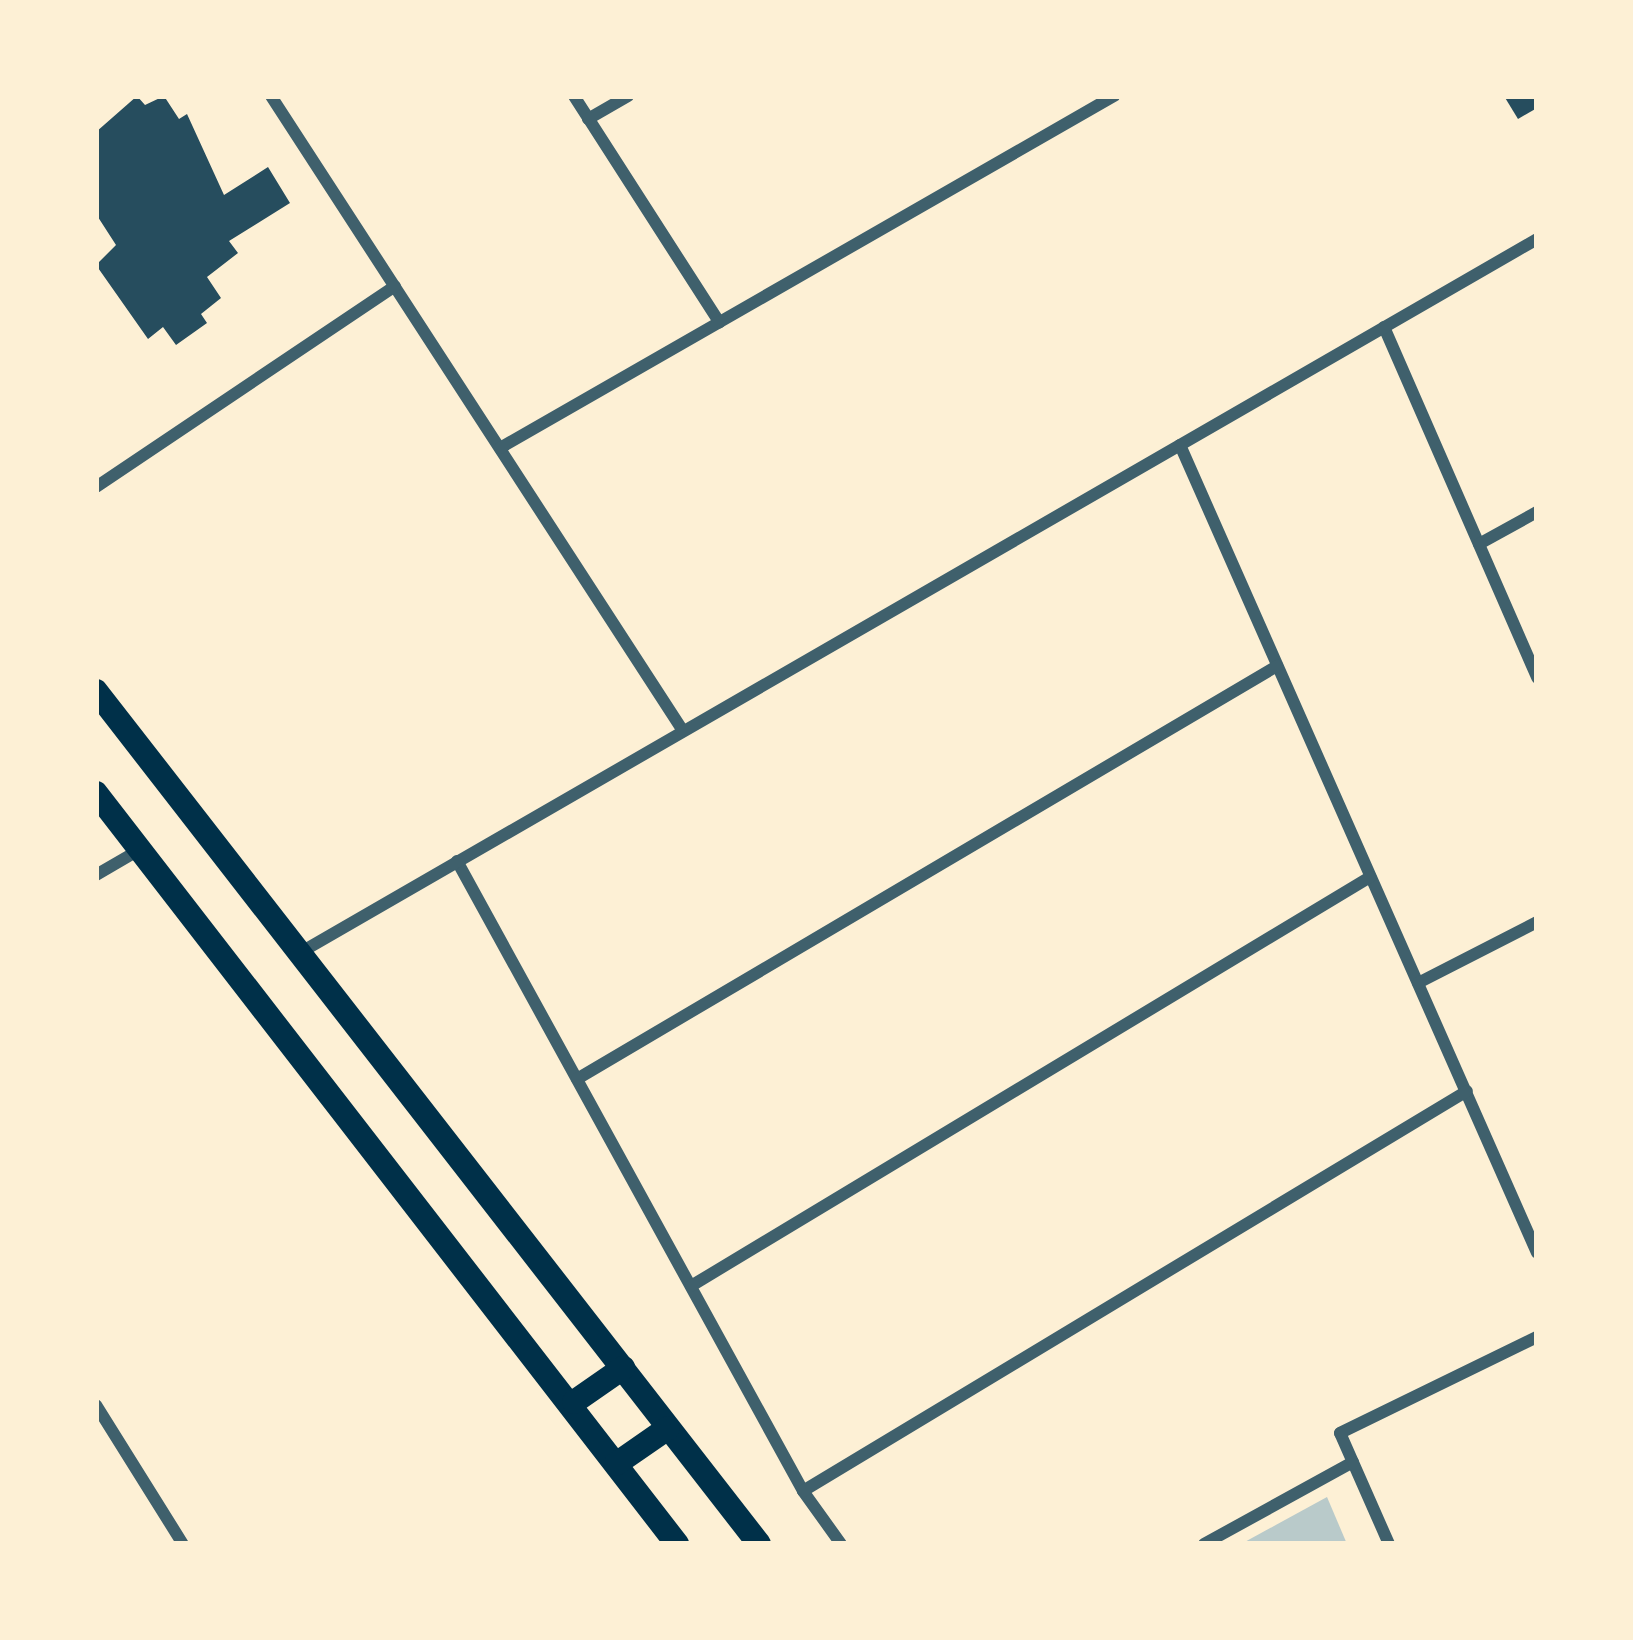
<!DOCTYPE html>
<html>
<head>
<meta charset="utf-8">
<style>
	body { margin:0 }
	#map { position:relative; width:1633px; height:1640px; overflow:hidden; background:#fdf0d5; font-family:Cabin,sans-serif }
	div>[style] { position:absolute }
	.green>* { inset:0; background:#b9caca }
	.building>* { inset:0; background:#264d5e }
	.minor>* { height:12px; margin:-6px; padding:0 6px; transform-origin:6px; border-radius:6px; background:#3f606c }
	.secondary>* { height:24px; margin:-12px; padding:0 12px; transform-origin:12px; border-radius:12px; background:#003049 }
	span { translate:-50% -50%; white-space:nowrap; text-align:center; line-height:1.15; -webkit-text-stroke:9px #fdf0d5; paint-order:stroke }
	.frame { position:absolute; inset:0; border:99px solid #fdf0d5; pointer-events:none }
</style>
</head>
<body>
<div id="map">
	<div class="green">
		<div style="clip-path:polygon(1327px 1497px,1347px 1544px,1241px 1544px)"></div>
	</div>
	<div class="building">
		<div style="clip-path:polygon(137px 96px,145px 105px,164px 96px,179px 119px,187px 114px,224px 195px,268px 167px,290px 203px,229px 241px,238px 253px,207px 277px,221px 298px,201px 314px,207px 323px,176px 345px,163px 327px,148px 339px,96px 265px,116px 245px,96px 214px,96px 132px)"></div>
		<div style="clip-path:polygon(1504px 96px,1537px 96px,1537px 108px,1518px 119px)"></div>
	</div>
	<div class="minor">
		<div style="left:271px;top:96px;width:757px;rotate:57.02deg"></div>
		<div style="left:574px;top:96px;width:269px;rotate:57.3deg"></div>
		<div style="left:588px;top:119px;width:46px;rotate:-29.9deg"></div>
		<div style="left:1384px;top:327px;width:383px;rotate:66.4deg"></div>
		<div style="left:1180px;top:445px;width:883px;rotate:66.16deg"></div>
		<div style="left:500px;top:448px;width:708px;rotate:-29.83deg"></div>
		<div style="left:96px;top:487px;width:360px;rotate:-33.9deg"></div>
		<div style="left:1479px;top:544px;width:66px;rotate:-28.9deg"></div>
		<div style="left:457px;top:861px;width:719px;rotate:61.22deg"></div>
		<div style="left:96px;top:875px;width:50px;rotate:-30.2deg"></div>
		<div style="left:296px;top:955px;width:1433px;rotate:-29.98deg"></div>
		<div style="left:1418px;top:983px;width:134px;rotate:-27.1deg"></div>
		<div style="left:577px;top:1079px;width:813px;rotate:-30.54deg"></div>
		<div style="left:691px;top:1286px;width:793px;rotate:-31.06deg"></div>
		<div style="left:96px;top:1405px;width:164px;rotate:58deg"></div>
		<div style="left:841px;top:1544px;width:65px;rotate:-125.6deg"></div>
		<div style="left:803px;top:1491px;width:775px;rotate:-31.07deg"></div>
		<div style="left:1204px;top:1544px;width:170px;rotate:-28.8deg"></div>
		<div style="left:1389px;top:1544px;width:121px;rotate:-113.8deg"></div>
		<div style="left:1340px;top:1433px;width:219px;rotate:-26deg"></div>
	</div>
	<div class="secondary">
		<div style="left:96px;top:691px;width:1080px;rotate:52.14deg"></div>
		<div style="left:96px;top:793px;width:950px;rotate:52.27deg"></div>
		<div style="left:574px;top:1402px;width:60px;rotate:-34.8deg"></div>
		<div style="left:616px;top:1464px;width:63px;rotate:-34.7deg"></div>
	</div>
	<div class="frame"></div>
</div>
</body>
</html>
